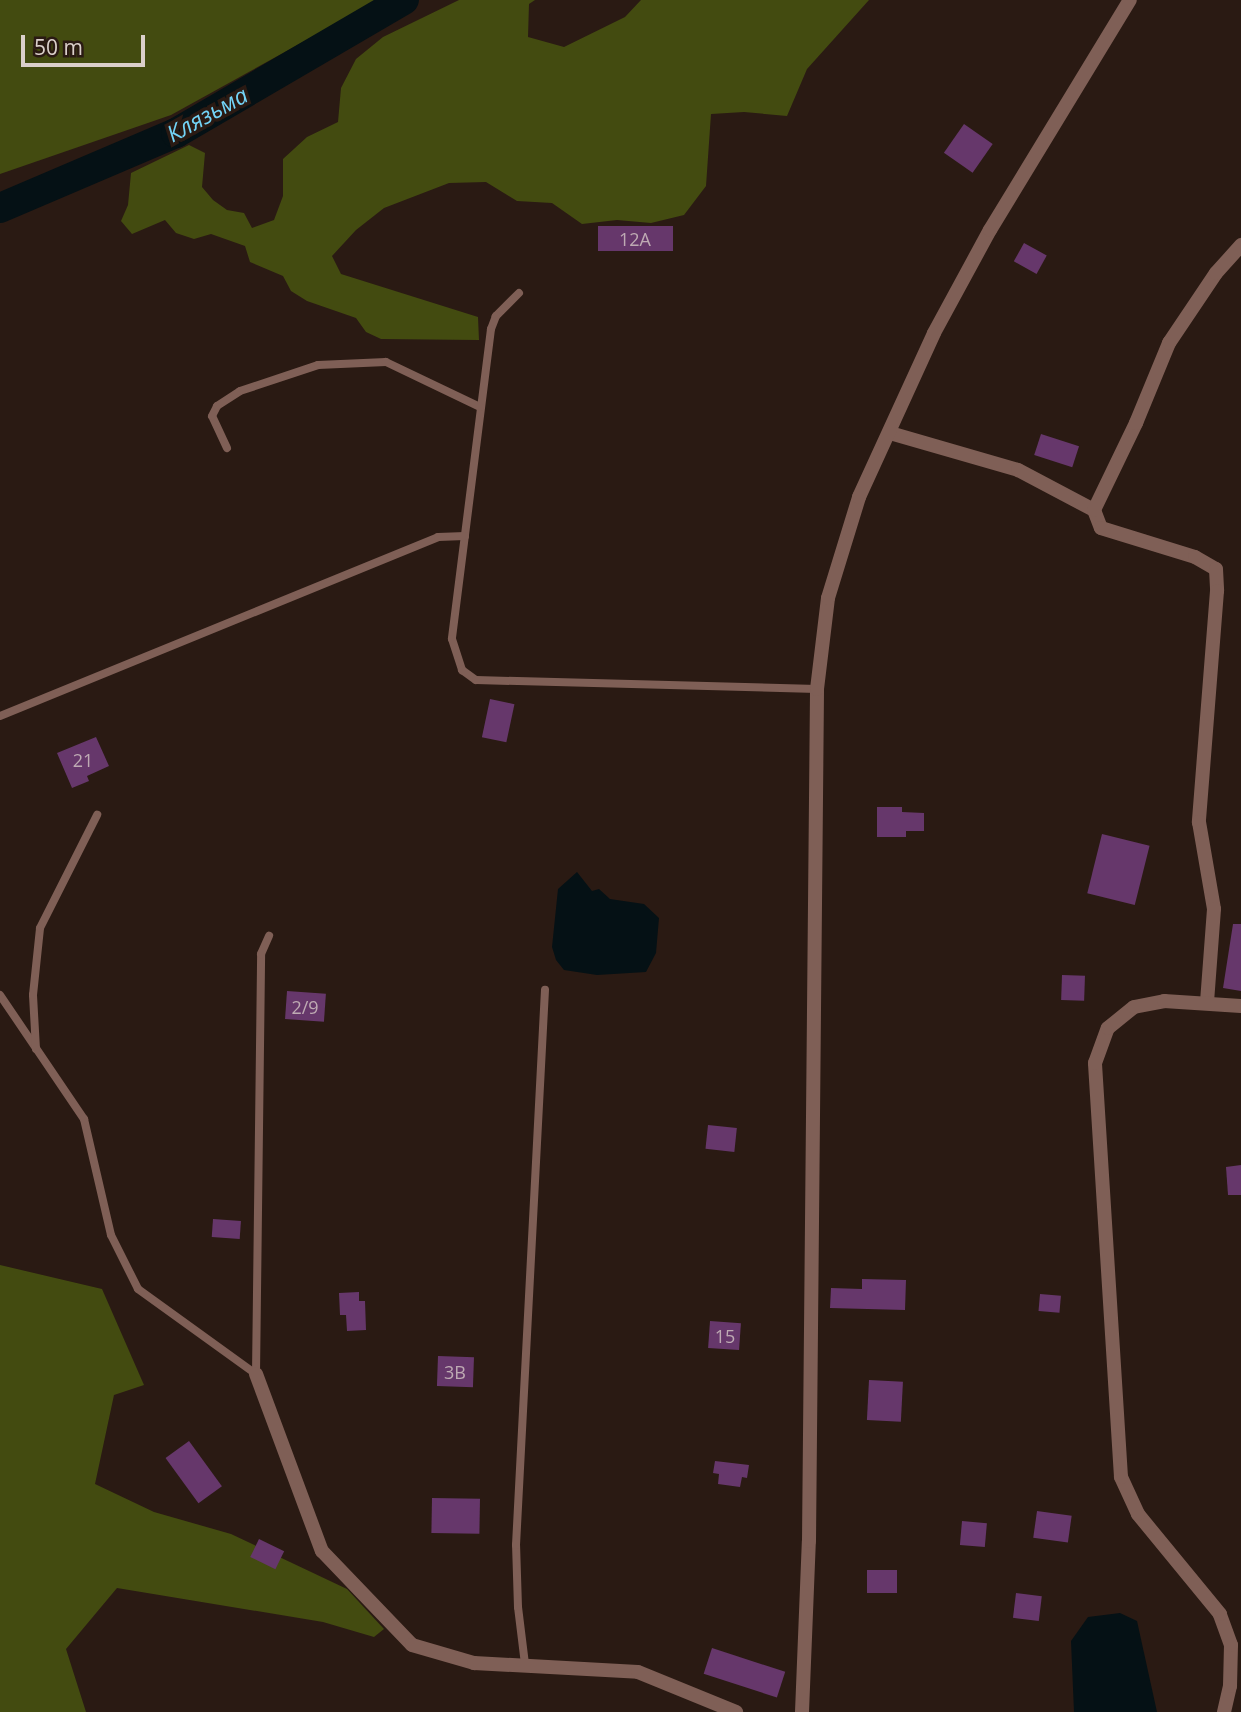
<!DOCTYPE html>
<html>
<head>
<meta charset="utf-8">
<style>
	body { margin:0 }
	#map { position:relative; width:1241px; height:1712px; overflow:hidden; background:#2a1a13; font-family:"Open Sans",sans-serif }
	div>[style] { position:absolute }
	.forest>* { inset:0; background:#434b10 }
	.water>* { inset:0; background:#051115 }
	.river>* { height:30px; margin:-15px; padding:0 15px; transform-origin:15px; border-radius:15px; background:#051115 }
	.building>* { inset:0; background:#66376b; transform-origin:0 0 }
	.lane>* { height:8px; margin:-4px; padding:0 4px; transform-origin:4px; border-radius:4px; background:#7f5f56 }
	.street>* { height:14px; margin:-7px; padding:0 7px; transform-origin:7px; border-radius:7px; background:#7f5f56 }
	span { translate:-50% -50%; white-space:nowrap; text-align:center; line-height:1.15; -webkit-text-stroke:7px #2a1a13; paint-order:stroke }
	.number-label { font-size:18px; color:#beaab3 }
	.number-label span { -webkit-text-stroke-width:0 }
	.water-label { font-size:23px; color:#73d4f7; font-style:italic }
	.scale { position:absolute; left:21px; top:35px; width:124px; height:32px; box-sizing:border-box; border:4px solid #dbd0cb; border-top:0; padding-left:9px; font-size:21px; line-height:24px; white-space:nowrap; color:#dbd0cb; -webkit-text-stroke:5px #2a1a13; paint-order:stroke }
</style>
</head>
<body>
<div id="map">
	<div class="forest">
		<div style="clip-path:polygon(0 0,379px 0,171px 115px,0 174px)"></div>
		<div style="clip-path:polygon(459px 0,535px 0,529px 4px,528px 37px,564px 47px,625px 17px,641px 0,869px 0,807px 69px,787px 116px,744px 112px,711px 114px,706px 186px,684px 215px,651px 223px,617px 220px,582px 224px,552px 203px,517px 201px,486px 182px,449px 183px,384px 208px,356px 230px,332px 256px,341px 274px,478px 317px,479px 340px,381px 339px,366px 332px,356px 318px,307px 301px,291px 291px,283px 276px,250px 262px,245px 246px,211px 234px,194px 239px,176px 233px,165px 220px,132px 234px,121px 221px,128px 205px,131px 173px,189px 145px,205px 153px,202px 187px,213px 200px,227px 210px,244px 213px,252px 228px,274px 220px,283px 196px,283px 159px,307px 137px,338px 122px,341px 88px,356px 59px,383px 37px)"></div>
		<div style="clip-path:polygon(0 1265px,102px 1289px,144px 1385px,114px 1395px,95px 1484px,154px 1512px,231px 1534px,347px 1589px,384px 1629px,374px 1637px,323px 1622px,117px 1588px,66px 1649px,86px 1712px,0 1712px)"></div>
	</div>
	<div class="water">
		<div style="clip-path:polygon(577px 872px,592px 891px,599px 889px,610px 899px,644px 904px,659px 918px,656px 953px,646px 972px,597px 975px,564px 970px,556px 960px,552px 947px,558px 889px)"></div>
		<div style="clip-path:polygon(1120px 1613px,1137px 1621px,1157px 1712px,1074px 1712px,1071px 1641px,1088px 1617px)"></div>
	</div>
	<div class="river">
		<div style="left:0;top:208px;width:191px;rotate:-23.1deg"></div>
		<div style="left:176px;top:133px;width:264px;rotate:-30.3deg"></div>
	</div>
	<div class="building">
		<div style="left:964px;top:124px;width:35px;height:35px;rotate:35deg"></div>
		<div style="left:598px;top:226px;width:75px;height:25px"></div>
		<div style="left:1024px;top:243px;width:26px;height:21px;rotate:29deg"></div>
		<div style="left:1041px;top:434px;width:40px;height:22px;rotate:18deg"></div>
		<div style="left:490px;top:699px;width:25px;height:39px;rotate:12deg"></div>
		<div style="clip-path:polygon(96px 737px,109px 766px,87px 776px,89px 781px,72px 788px,57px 753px)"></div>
		<div style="clip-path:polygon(877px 807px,902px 807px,902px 812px,924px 813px,924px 831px,906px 831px,906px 837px,877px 837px)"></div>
		<div style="left:1102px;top:834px;width:49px;height:61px;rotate:14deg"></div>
		<div style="clip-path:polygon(1233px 924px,1241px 924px,1241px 991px,1223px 988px)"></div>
		<div style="left:1062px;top:975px;width:23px;height:25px;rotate:2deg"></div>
		<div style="left:287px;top:991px;width:39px;height:28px;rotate:4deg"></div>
		<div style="left:708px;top:1125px;width:29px;height:24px;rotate:6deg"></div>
		<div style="clip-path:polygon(1241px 1165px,1241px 1195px,1228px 1195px,1226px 1167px)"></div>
		<div style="left:213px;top:1219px;width:28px;height:18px;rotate:4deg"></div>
		<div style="clip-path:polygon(862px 1279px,906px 1280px,905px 1310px,830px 1308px,831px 1288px,862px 1289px)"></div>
		<div style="clip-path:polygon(359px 1292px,359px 1301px,365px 1301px,366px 1330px,347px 1331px,346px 1315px,340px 1315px,339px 1293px)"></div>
		<div style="left:1040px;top:1294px;width:21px;height:17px;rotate:5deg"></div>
		<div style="left:710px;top:1321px;width:31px;height:27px;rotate:4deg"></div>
		<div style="left:438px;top:1356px;width:36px;height:30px;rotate:2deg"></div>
		<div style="left:869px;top:1380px;width:34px;height:40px;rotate:3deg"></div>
		<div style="left:189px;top:1441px;width:56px;height:29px;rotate:54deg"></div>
		<div style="clip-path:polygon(715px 1461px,749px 1465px,747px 1478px,742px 1477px,740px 1487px,718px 1484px,719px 1474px,713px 1473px)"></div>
		<div style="left:432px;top:1498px;width:48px;height:35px;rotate:1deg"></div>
		<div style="left:1037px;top:1511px;width:35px;height:27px;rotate:8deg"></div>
		<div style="left:962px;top:1521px;width:25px;height:24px;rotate:5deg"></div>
		<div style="left:259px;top:1539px;width:28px;height:20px;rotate:26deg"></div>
		<div style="left:867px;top:1570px;width:30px;height:23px"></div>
		<div style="left:1016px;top:1593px;width:26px;height:25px;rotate:7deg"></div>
		<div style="left:712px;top:1648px;width:77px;height:27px;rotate:18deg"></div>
	</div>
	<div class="lane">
		<div style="left:519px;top:293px;width:33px;rotate:135deg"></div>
		<div style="left:496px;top:316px;width:14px;rotate:111deg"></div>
		<div style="left:491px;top:329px;width:312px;rotate:97.2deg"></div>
		<div style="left:452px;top:639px;width:33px;rotate:72deg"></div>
		<div style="left:462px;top:670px;width:17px;rotate:36deg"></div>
		<div style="left:476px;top:680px;width:341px;rotate:1.5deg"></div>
		<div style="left:227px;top:448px;width:35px;rotate:-115deg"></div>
		<div style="left:212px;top:416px;width:11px;rotate:-63deg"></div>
		<div style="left:217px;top:406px;width:27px;rotate:-33deg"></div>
		<div style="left:240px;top:391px;width:82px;rotate:-18.4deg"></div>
		<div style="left:318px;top:365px;width:68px;rotate:-2.5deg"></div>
		<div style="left:386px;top:362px;width:104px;rotate:25.6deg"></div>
		<div style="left:0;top:716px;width:473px;rotate:-22.2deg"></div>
		<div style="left:438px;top:537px;width:27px;rotate:-2deg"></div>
		<div style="left:0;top:995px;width:150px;rotate:55.9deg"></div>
		<div style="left:84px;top:1119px;width:119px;rotate:76.9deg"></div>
		<div style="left:111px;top:1235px;width:60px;rotate:63.4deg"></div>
		<div style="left:138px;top:1289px;width:145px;rotate:35.8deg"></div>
		<div style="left:36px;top:1049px;width:54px;rotate:-93.2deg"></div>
		<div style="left:33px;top:995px;width:67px;rotate:-84deg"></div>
		<div style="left:40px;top:928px;width:127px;rotate:-63.2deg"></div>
		<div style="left:256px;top:1374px;width:420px;rotate:-89.3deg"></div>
		<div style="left:261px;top:954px;width:20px;rotate:-66deg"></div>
		<div style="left:525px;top:1664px;width:57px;rotate:-97deg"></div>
		<div style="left:518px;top:1607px;width:62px;rotate:-91.8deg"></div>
		<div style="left:516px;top:1545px;width:556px;rotate:-87.01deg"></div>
	</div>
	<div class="street">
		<div style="left:890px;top:433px;width:133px;rotate:16.1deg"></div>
		<div style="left:1018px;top:470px;width:86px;rotate:27.8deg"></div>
		<div style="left:1094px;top:510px;width:19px;rotate:69deg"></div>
		<div style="left:1101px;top:528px;width:98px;rotate:17.1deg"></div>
		<div style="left:1195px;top:557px;width:24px;rotate:30deg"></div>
		<div style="left:1216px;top:569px;width:22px;rotate:87deg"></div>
		<div style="left:1217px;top:591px;width:232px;rotate:94.5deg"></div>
		<div style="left:1199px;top:822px;width:88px;rotate:80.2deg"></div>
		<div style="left:1214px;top:909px;width:94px;rotate:94.3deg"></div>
		<div style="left:1094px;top:510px;width:97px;rotate:-64.2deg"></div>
		<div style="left:1136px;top:423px;width:87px;rotate:-67.6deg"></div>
		<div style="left:1169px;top:343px;width:84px;rotate:-56.1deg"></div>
		<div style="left:1216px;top:273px;width:38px;rotate:-48deg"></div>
		<div style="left:256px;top:1374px;width:189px;rotate:69.6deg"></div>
		<div style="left:322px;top:1551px;width:130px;rotate:46.2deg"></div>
		<div style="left:412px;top:1645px;width:65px;rotate:16.2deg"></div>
		<div style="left:474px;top:1663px;width:164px;rotate:3.1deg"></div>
		<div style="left:638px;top:1672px;width:106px;rotate:22.2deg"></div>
		<div style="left:802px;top:1712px;width:171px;rotate:-87.7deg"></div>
		<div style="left:809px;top:1541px;width:852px;rotate:-89.46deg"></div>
		<div style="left:817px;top:689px;width:92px;rotate:-83.1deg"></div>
		<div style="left:828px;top:598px;width:106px;rotate:-72.9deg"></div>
		<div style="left:859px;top:497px;width:180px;rotate:-65.4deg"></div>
		<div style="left:934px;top:333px;width:117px;rotate:-61.5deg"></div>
		<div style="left:990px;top:230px;width:269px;rotate:-58.7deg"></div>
		<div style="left:1224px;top:1712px;width:27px;rotate:-77deg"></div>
		<div style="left:1230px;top:1686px;width:41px;rotate:-88.6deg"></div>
		<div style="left:1231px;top:1645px;width:33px;rotate:-110deg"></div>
		<div style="left:1220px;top:1614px;width:129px;rotate:-129.4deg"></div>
		<div style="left:1138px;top:1514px;width:41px;rotate:-114.7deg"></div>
		<div style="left:1121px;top:1477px;width:415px;rotate:-93.6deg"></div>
		<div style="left:1095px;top:1063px;width:37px;rotate:-70deg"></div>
		<div style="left:1108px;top:1028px;width:33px;rotate:-39deg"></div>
		<div style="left:1134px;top:1007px;width:31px;rotate:-11deg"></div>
		<div style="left:1164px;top:1001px;width:77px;rotate:3.7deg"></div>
	</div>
	<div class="number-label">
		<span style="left:635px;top:239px">12А</span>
		<span style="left:83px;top:760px">21</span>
		<span style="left:305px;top:1007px">2/9</span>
		<span style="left:725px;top:1336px">15</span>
		<span style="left:455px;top:1372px">3В</span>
	</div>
	<div class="water-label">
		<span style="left:207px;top:114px;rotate:-29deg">Клязьма</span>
	</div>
	<div class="scale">50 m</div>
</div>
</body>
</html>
